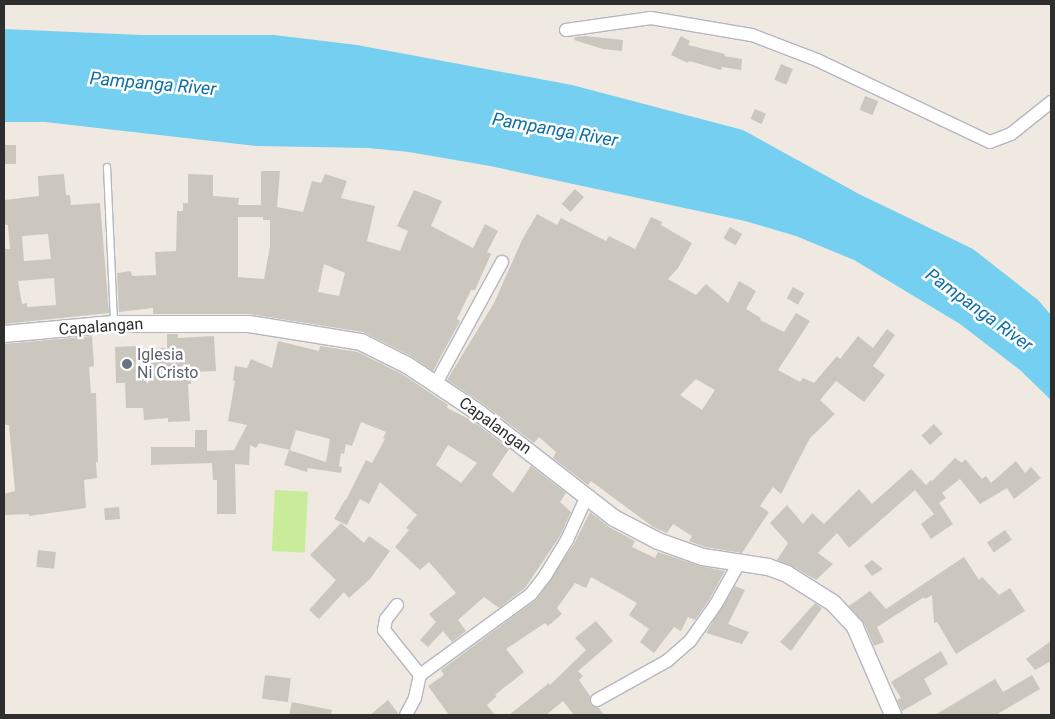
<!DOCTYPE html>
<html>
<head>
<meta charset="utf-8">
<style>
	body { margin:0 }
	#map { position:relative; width:1055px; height:719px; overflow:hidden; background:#efe9e1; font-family:Roboto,sans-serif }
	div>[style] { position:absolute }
	.pitch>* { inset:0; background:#c9ec9a; transform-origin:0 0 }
	.water>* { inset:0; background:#75cff0 }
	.building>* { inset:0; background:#cbc7bf; transform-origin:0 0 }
	.roads { filter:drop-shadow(1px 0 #b4b7c1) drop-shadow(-1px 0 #b4b7c1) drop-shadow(0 1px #b4b7c1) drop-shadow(0 -1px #b4b7c1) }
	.service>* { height:6px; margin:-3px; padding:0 3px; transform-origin:3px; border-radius:3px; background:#fff }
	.minor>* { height:12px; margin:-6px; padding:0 6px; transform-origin:6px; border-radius:6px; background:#fff }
	.tertiary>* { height:16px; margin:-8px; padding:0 8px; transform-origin:8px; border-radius:8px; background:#fff }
	.dots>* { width:14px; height:14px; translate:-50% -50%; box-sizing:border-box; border:2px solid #fff; border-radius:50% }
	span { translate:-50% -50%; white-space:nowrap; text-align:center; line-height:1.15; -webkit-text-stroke:5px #fff; paint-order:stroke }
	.street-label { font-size:16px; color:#2e2e2e }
	.worship-label { font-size:16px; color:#5b616d }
	.left { translate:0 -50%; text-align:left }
	.water-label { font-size:18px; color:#0d6fa3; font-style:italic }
	.frame { position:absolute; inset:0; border:5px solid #2e2e2e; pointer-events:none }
</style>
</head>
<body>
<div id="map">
	<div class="pitch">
		<div style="left:275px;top:490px;width:33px;height:61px;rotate:3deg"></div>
	</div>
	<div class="water">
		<div style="clip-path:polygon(4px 29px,141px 35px,274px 35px,357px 45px,572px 85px,743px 130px,859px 194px,973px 249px,1038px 300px,1051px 315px,1051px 400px,1020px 370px,960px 324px,854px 260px,796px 236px,745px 221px,490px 166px,409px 152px,368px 148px,257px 146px,45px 122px,4px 122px)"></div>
	</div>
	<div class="building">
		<div style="clip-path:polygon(585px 36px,623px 40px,622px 51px,603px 49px,574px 40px,575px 37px)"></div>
		<div style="clip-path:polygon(681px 36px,690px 41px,688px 45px,725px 54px,724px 56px,742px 59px,741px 70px,722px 67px,721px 70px,689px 61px,688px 63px,671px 55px)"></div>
		<div style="left:781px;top:64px;width:13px;height:17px;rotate:23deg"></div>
		<div style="left:865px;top:96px;width:14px;height:15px;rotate:21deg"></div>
		<div style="left:755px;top:109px;width:12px;height:11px;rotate:24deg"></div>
		<div style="left:4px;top:145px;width:12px;height:19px"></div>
		<div style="clip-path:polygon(evenodd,261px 171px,280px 171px,277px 207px,303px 212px,312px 181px,321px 183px,325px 174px,347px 181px,341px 198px,375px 206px,367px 241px,400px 251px,408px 231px,397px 226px,414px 190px,442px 201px,431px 226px,473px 248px,485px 224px,498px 231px,487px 252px,491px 254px,475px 290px,471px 290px,457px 319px,460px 321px,433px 371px,411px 356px,363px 332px,249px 314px,153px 314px,153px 308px,119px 312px,117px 273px,131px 271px,132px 276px,156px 275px,155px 252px,176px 251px,177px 211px,183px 211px,183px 203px,188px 203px,188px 174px,213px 175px,213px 196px,239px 198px,238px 205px,261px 205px,261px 171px,238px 217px,263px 217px,263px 220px,270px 220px,270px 246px,264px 279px,238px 277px,238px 217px,261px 171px,324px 264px,345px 273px,339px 296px,318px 292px,324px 264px)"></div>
		<div style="clip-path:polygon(evenodd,64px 174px,66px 195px,70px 195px,71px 205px,100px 203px,109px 313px,4px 324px,4px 249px,10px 249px,8px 225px,4px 225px,4px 200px,39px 196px,38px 176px,64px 174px,48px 234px,51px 259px,24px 261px,22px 236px,48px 234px,64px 174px,54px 278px,56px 305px,27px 307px,27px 303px,22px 304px,18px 281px,54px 278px)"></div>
		<div style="left:575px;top:189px;width:12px;height:20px;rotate:42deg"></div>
		<div style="clip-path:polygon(evenodd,537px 214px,557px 225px,561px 218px,606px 241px,609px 236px,635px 249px,651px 217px,662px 222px,661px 225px,692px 243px,678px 268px,668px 279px,696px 295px,706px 284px,728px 303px,739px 281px,756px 291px,746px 309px,761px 318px,760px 320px,784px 332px,796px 313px,810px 321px,778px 370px,800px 382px,803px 378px,814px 383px,837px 356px,840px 359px,858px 336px,873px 348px,887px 329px,895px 335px,873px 366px,885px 375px,864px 402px,836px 381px,820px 400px,835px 414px,810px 438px,781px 494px,773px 487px,760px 506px,769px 512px,742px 553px,705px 547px,689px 541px,692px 536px,673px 524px,667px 533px,653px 527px,591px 481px,588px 485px,553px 458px,556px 452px,539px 437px,534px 443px,485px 405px,447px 380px,494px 303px,522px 240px,537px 214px,696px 379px,715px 390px,702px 410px,680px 395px,696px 379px)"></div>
		<div style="left:730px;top:227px;width:14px;height:13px;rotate:30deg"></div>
		<div style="left:793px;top:287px;width:13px;height:13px;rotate:29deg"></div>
		<div style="clip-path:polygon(167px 334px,178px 334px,178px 338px,214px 336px,216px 371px,190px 372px,191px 384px,188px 384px,190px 421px,168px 422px,168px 418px,144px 420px,143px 408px,126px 408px,125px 383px,116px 383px,115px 347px,138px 346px,138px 349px,167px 348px)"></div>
		<div style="clip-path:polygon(92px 336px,94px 366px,89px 367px,91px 393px,96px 393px,98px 462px,96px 462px,97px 478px,84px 480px,86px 508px,29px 516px,29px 514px,4px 515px,4px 494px,15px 491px,9px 425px,4px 425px,4px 344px)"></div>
		<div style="clip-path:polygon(evenodd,278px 341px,319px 351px,320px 346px,358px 352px,402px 374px,448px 405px,447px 408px,473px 421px,509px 449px,492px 475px,513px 493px,531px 466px,566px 493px,560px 502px,571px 512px,560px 536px,525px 588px,499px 608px,484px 597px,458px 620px,466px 631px,452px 642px,443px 631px,428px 647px,420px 640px,436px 622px,429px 614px,456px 593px,429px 562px,420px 570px,395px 547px,409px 530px,406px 528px,417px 515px,380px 482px,369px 504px,360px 499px,347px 525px,334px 519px,345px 500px,346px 500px,366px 460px,372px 463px,385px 439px,383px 438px,386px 432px,361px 422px,352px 446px,346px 444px,344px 454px,341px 453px,339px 466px,342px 467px,341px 473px,308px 468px,307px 472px,284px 465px,289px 450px,326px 462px,330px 439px,296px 430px,290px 450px,259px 443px,256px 448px,250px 445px,249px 465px,235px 464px,236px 514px,217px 514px,217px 480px,213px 480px,212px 463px,151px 465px,151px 447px,195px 447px,195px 430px,207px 430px,207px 451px,234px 450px,247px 425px,228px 421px,235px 381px,233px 380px,235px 366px,247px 368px,251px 359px,272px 368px,278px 341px,448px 445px,477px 463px,461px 483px,436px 465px,448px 445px)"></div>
		<div style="left:934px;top:424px;width:13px;height:17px;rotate:48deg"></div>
		<div style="clip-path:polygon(955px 458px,962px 463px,965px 459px,982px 479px,986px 476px,991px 483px,1016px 461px,1025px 473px,1031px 467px,1041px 478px,1014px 499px,1007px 488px,980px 504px,960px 479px,942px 493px,946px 498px,939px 503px,953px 524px,931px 539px,921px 524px,934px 514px,915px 490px,849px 548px,837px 533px,818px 553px,833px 564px,816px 580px,792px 566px,777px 560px,788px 543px,770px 523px,787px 505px,803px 524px,812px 513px,824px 524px,859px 489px,872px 504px,911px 469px,926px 485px,931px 480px,932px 481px)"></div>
		<div style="left:119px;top:507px;width:12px;height:15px;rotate:85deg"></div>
		<div style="clip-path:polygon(590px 512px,609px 527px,635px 541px,632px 547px,655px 558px,658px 552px,700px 566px,725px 571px,709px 600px,695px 620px,688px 617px,681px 631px,674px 627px,654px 653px,640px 642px,649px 629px,629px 615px,637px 603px,591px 577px,586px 588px,575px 583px,557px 608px,562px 614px,548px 626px,545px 623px,506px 649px,524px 672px,495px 695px,497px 696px,487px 705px,495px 715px,449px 715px,428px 686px,444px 675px,441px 670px,537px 599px,574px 544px)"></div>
		<div style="clip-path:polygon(341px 523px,364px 543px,369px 536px,390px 551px,370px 579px,349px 598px,344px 592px,319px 619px,309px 610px,336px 580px,310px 555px)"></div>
		<div style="left:1005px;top:530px;width:12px;height:22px;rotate:55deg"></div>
		<div style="left:38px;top:550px;width:18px;height:17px;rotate:6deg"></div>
		<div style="clip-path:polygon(964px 557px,979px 580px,982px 577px,999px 595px,1010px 588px,1025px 611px,956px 654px,937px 622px,934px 623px,932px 595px,925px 599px,924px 597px,877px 627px,884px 642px,874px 646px,864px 623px,849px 606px,870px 591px,886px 609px)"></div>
		<div style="clip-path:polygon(872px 560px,883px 569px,872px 576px,864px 566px)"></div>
		<div style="clip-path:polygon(735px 586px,745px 590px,728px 624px,749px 632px,742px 644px,706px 633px)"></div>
		<div style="clip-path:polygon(815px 603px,822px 608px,791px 651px,780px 642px)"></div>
		<div style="clip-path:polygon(596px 621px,613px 641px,578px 671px,583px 676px,579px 680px,590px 696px,590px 704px,599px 708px,604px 715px,574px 715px,563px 701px,546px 715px,509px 715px,549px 683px,550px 685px,586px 650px,575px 638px)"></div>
		<div style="clip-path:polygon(1051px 641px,1051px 661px,1035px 670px,1026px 659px)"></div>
		<div style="clip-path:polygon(941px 651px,948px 664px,924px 679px,932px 694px,902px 711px,897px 700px,901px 698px,891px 682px)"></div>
		<div style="left:265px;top:675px;width:26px;height:24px;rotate:7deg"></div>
		<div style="clip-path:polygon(1032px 675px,1040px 689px,996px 715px,935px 715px,995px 679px,1003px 692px)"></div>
		<div style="clip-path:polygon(388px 700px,398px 713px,398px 715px,370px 715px)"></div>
		<div style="clip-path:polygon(292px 702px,332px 710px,331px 715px,289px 715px)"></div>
	</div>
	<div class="roads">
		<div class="service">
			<div style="left:107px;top:167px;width:156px;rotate:87.4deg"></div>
		</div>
		<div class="minor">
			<div style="left:566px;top:30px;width:86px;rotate:-8deg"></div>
			<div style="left:651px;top:18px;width:102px;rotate:9.6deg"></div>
			<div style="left:752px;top:35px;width:70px;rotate:21deg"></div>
			<div style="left:817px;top:60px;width:191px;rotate:25.4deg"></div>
			<div style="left:990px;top:142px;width:22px;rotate:-21deg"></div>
			<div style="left:1011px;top:134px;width:51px;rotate:-38.7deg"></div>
			<div style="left:436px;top:383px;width:138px;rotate:-61.4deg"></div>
			<div style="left:397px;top:605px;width:18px;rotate:128deg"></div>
			<div style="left:386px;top:619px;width:11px;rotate:100deg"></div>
			<div style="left:384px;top:630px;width:58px;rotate:51.3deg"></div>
			<div style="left:597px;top:700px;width:80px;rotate:-29.1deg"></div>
			<div style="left:667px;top:661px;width:30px;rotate:-41deg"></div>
			<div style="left:690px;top:641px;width:45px;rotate:-54.9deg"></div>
			<div style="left:716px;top:604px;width:47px;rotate:-60.7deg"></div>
			<div style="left:406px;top:715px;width:19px;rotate:-62deg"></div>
			<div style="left:415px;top:698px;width:24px;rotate:-78deg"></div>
			<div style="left:420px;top:675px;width:137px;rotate:-36.1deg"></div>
			<div style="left:531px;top:594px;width:23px;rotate:-52deg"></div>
			<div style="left:545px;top:576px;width:42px;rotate:-58.6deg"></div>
			<div style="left:567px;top:540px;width:48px;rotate:-65.6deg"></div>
		</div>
		<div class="tertiary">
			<div style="left:4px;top:334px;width:110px;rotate:-5.2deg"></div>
			<div style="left:114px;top:324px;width:135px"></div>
			<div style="left:249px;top:324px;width:113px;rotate:9.1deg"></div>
			<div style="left:361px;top:342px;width:51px;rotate:26.6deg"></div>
			<div style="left:407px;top:365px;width:87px;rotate:33.7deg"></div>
			<div style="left:479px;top:413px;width:171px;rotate:37.9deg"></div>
			<div style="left:614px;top:518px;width:50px;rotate:27.6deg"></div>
			<div style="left:658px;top:541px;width:48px;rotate:19.6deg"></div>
			<div style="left:703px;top:557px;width:66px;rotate:8.7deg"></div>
			<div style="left:768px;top:567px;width:20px;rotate:20deg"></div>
			<div style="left:787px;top:574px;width:54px;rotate:32.2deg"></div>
			<div style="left:833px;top:603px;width:33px;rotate:47deg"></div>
			<div style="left:855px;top:627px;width:96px;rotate:66.6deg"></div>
		</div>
	</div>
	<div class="dots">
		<div style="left:127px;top:364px;background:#6b7280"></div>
	</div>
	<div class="street-label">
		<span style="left:101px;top:327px;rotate:-4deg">Capalangan</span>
		<span style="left:495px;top:426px;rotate:36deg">Capalangan</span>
	</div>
	<div class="worship-label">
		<span class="left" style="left:137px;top:364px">Iglesia<br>Ni Cristo</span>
	</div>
	<div class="water-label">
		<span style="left:153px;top:84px;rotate:5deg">Pampanga River</span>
		<span style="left:555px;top:130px;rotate:10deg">Pampanga River</span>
		<span style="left:979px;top:310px;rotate:36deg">Pampanga River</span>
	</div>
	<div class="frame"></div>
</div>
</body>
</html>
